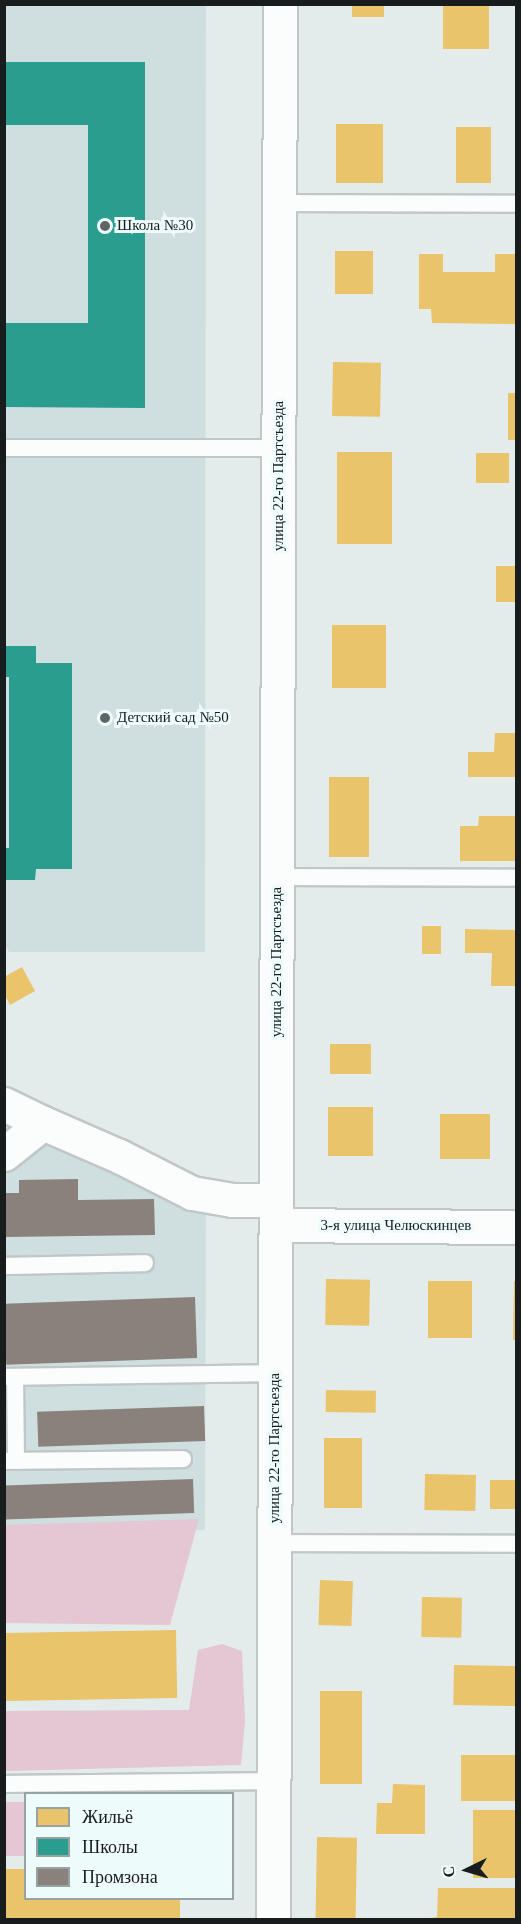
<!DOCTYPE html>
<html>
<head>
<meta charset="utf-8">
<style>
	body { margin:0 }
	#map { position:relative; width:521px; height:1924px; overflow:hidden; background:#e4ebeb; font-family:Georgia,serif }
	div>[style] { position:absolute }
	.built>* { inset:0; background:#cfdfdf }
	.forest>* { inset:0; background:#e4c7d2; transform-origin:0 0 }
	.homes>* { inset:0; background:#e9c46a; transform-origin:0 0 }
	.schools>* { inset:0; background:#2a9d8f }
	.industry>* { inset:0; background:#8a817c; transform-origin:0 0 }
	.roads { filter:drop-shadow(2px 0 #c1c7c7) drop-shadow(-2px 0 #c1c7c7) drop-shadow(0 2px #c1c7c7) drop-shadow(0 -2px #c1c7c7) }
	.lane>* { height:16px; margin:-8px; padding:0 8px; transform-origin:8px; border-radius:8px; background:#fbfcfc }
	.street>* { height:33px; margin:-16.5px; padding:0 16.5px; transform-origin:16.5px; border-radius:16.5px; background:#fbfcfc }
	.secondary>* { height:33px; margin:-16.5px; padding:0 16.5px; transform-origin:16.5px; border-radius:16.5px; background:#fbfcfc }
	.dots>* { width:16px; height:16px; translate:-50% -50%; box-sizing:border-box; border:3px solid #eefbfb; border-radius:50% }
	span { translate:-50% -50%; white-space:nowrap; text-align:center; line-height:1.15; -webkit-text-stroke:6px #eefbfb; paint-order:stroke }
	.poi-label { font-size:15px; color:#181c1c }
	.left { translate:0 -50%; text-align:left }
	.street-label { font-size:15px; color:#181c1c }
	.frame { position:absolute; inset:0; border:6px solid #181c1c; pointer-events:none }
	.legend { position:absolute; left:24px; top:1792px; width:210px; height:108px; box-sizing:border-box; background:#eefbfb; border:2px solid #98a2a2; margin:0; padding:8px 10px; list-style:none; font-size:18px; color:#181c1c }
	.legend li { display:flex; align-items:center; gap:12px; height:30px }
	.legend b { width:30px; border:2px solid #98a2a2 }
	.north { position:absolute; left:437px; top:1840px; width:60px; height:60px; -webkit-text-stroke:4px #eefbfb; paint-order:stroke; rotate:265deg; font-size:16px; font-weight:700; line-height:24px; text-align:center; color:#181c1c }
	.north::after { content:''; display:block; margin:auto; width:21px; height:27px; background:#181c1c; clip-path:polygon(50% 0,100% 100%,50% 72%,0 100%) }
</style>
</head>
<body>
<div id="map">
	<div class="built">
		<div style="clip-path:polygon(4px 5px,206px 5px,205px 952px,9px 952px,5px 945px)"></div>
		<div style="clip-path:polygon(40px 1139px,206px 1206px,205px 1530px,5px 1533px,5px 1158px)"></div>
	</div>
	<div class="forest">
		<div style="clip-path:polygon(199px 1519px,170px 1625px,5px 1623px,5px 1525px)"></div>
		<div style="clip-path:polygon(222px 1644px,242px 1651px,245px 1722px,241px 1765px,5px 1771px,5px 1711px,189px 1710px,198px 1650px)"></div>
		<div style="left:5px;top:1802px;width:20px;height:54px"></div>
	</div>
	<div class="homes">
		<div style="left:352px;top:4px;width:32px;height:13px"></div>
		<div style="left:443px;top:4px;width:46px;height:45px"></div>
		<div style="left:336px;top:124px;width:47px;height:59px"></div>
		<div style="left:456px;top:127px;width:35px;height:56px"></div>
		<div style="left:335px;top:251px;width:38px;height:43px"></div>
		<div style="clip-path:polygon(419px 254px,443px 254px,443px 272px,495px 272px,495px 254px,516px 254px,516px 324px,432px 323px,431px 309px,419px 309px)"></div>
		<div style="left:333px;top:362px;width:48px;height:54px;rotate:1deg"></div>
		<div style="left:508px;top:393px;width:8px;height:47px"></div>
		<div style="left:337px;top:452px;width:55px;height:92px"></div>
		<div style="left:476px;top:453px;width:33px;height:30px"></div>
		<div style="left:496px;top:566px;width:20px;height:36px"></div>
		<div style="left:332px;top:625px;width:54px;height:63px"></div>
		<div style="clip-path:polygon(495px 733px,516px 733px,516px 777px,468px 777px,468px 752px,494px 752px)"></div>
		<div style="left:329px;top:777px;width:40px;height:80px"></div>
		<div style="clip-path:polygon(479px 816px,516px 816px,516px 861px,460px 861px,460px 826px,478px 826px)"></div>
		<div style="left:422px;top:926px;width:19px;height:28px"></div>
		<div style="clip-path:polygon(465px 929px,516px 930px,516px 986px,491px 986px,492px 953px,465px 953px)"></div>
		<div style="clip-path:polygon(22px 967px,35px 991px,10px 1005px,4px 993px,4px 977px)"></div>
		<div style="left:330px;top:1044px;width:41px;height:30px"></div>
		<div style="left:328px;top:1107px;width:45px;height:49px"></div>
		<div style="left:440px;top:1114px;width:50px;height:45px"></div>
		<div style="left:326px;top:1279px;width:44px;height:46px;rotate:1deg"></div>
		<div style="left:428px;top:1281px;width:44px;height:57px"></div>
		<div style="clip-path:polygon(514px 1281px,516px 1281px,516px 1340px,513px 1340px)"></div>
		<div style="left:326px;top:1390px;width:50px;height:22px;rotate:1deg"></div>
		<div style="left:324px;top:1438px;width:38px;height:70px"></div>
		<div style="left:425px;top:1474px;width:51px;height:36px;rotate:1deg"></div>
		<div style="left:490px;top:1480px;width:26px;height:29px"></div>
		<div style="left:320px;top:1580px;width:33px;height:45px;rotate:2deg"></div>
		<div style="left:422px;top:1597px;width:40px;height:40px;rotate:1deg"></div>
		<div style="left:176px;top:1630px;width:68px;height:172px;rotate:89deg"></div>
		<div style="left:454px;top:1665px;width:62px;height:40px;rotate:1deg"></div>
		<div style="left:320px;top:1691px;width:42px;height:93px"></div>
		<div style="left:461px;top:1755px;width:55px;height:46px"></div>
		<div style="clip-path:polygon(393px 1784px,425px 1785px,425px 1834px,376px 1834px,377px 1803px,392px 1803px)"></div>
		<div style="left:473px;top:1810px;width:43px;height:68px"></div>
		<div style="left:317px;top:1837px;width:40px;height:81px;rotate:1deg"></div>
		<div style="clip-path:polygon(4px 1869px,26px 1869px,26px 1898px,180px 1898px,180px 1920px,4px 1920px)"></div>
		<div style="clip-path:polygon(438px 1888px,516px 1888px,516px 1920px,419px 1920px,437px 1917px)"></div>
	</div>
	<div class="schools">
		<div style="clip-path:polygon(4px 62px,145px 62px,145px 408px,4px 407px,4px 323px,88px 323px,88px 125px,4px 125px)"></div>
		<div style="clip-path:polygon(4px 646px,36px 646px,36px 663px,72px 663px,72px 869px,36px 869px,35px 880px,4px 880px,4px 848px,9px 848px,9px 677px,4px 677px)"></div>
	</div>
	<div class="industry">
		<div style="clip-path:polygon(78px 1179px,78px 1200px,154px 1199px,155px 1235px,4px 1237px,4px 1193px,19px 1193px,19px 1180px)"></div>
		<div style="left:195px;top:1297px;width:61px;height:191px;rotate:88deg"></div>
		<div style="left:204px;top:1406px;width:35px;height:167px;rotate:88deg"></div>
		<div style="left:193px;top:1479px;width:34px;height:189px;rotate:88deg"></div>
	</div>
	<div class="roads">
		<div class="lane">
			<div style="left:280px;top:203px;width:236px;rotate:0.2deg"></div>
			<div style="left:4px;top:448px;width:275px"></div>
			<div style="left:277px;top:877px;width:239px;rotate:0.2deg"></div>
			<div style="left:4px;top:1266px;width:141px;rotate:-1.2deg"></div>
			<div style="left:4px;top:1377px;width:271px;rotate:-0.8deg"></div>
			<div style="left:15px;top:1377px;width:84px;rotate:89.3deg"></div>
			<div style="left:4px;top:1461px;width:179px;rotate:-0.6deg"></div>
			<div style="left:274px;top:1543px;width:242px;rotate:0.2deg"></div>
			<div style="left:4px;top:1784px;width:269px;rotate:-0.6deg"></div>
		</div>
		<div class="street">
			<div style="left:4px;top:1104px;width:43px;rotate:26deg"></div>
			<div style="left:4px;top:1154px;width:50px;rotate:-38.5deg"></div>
			<div style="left:43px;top:1123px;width:83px;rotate:23.5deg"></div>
			<div style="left:119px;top:1156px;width:82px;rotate:26.9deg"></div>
			<div style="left:192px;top:1193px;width:41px;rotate:9.9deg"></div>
			<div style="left:232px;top:1200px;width:44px"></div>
			<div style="left:276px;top:1225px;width:240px;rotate:0.5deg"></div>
		</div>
		<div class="secondary">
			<div style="left:273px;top:1920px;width:1916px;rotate:-89.79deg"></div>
		</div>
	</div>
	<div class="dots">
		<div style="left:105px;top:226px;background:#5f6464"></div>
		<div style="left:105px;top:718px;background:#5f6464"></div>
	</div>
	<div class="poi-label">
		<span class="left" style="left:117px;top:226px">Школа №30</span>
		<span class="left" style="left:117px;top:718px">Детский сад №50</span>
	</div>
	<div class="street-label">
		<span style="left:279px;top:476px;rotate:-90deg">улица 22-го Партсъезда</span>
		<span style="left:277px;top:962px;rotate:-90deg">улица 22-го Партсъезда</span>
		<span style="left:396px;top:1226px">3-я улица Челюскинцев</span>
		<span style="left:275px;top:1448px;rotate:-90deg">улица 22-го Партсъезда</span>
	</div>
	<div class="frame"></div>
	<ul class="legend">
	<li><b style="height:16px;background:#e9c46a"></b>Жильё</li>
	<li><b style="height:16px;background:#2a9d8f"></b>Школы</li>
	<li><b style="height:16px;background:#8a817c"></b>Промзона</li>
	</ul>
	<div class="north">С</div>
</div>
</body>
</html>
